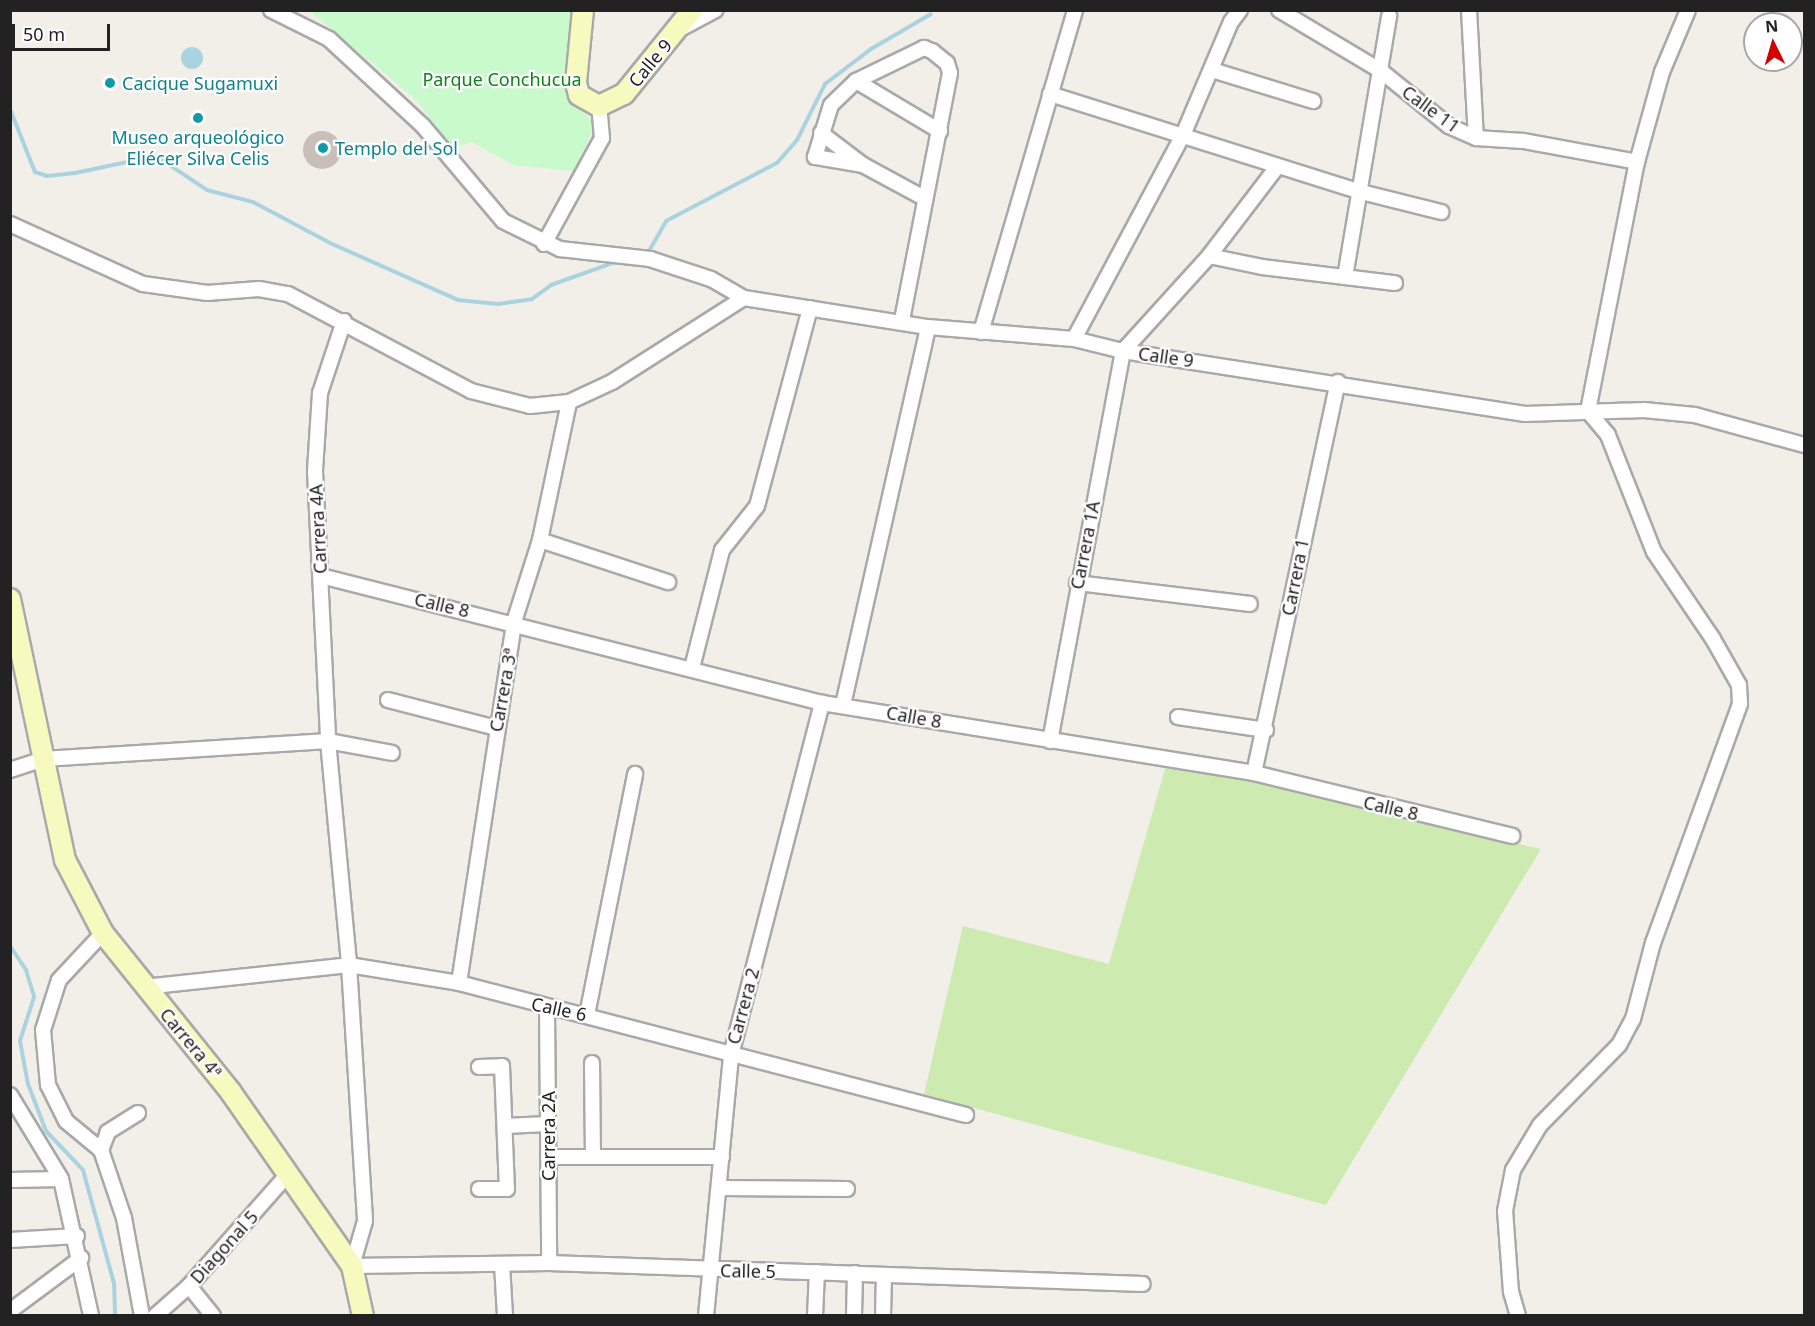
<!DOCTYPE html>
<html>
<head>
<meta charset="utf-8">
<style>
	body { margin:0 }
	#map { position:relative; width:1815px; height:1326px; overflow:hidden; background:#f2efe9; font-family:"Noto Sans",sans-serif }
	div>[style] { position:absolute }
	.grass>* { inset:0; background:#cdebb0 }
	.park>* { inset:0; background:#c8facc }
	.water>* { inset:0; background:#aad3df }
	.round { border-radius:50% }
	.stream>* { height:4px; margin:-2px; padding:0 2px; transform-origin:2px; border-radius:2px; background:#aad3df }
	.building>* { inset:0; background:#c7bfb8 }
	.roads { filter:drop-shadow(2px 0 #a9a9a9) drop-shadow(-2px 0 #a9a9a9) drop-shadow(0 2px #a9a9a9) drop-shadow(0 -2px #a9a9a9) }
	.street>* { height:14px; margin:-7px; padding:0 7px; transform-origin:7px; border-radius:7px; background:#fff }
	.secondary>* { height:20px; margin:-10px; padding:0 10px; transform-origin:10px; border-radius:10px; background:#f7fabf }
	.dots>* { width:16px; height:16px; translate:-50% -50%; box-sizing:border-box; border:3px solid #fff; border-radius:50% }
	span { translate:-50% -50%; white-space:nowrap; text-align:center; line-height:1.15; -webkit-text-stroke:4.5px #fff; paint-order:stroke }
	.street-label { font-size:18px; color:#222 }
	.park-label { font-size:18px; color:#0c8416 }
	.culture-label { font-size:18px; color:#0d838f }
	.left { translate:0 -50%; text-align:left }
	.frame { position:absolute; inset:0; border:12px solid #222; pointer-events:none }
	.north { position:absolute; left:1743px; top:12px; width:60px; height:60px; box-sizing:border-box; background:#fff; border:2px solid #a7a7a7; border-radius:50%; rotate:355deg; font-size:16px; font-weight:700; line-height:24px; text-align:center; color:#222 }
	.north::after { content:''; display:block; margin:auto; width:21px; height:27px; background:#d40000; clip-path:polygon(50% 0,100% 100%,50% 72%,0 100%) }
	.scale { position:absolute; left:12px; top:24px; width:98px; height:27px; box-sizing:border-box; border:3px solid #222; border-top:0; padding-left:8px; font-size:18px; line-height:21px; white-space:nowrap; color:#222; -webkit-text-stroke:4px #fff; paint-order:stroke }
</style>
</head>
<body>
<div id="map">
	<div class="grass">
		<div style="clip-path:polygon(1167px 762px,1541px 849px,1326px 1205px,924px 1094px,963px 926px,1109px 964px)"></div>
	</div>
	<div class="park">
		<div style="clip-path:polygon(310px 11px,574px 11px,571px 103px,596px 123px,574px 171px,513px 165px,472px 142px,453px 148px,416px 100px)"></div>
	</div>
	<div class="water">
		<div class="round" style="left:181px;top:47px;width:22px;height:22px"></div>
	</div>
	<div class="stream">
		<div style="left:10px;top:109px;width:68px;rotate:68.4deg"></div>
		<div style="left:35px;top:172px;width:13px;rotate:18deg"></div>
		<div style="left:47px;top:176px;width:28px;rotate:-6deg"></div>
		<div style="left:75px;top:173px;width:83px;rotate:-11.9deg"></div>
		<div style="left:156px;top:156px;width:61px;rotate:33.7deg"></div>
		<div style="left:207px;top:190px;width:48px;rotate:14.6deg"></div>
		<div style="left:253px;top:202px;width:87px;rotate:28deg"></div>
		<div style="left:330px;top:243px;width:140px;rotate:24deg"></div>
		<div style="left:458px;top:300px;width:40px;rotate:5.7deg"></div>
		<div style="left:498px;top:304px;width:34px;rotate:-8deg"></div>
		<div style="left:532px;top:299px;width:24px;rotate:-36deg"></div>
		<div style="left:551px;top:285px;width:71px;rotate:-19.7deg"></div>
		<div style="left:642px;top:253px;width:7px;rotate:-16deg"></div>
		<div style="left:649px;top:251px;width:34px;rotate:-60deg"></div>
		<div style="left:666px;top:221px;width:125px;rotate:-27.6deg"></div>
		<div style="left:777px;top:163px;width:30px;rotate:-49deg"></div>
		<div style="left:797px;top:140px;width:63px;rotate:-63.4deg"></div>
		<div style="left:825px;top:84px;width:58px;rotate:-37.3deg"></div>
		<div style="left:871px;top:49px;width:69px;rotate:-30.3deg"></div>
		<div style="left:10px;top:946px;width:29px;rotate:56deg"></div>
		<div style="left:26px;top:970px;width:28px;rotate:73deg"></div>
		<div style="left:34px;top:997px;width:46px;rotate:107.7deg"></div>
		<div style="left:20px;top:1041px;width:44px;rotate:79.5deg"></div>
		<div style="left:28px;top:1084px;width:50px;rotate:69deg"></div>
		<div style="left:46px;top:1131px;width:54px;rotate:46.5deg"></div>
		<div style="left:83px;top:1170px;width:117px;rotate:74.7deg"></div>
		<div style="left:114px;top:1283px;width:33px;rotate:88deg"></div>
	</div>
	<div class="building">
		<div class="round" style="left:303px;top:131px;width:38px;height:38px"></div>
	</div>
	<div class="roads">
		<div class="street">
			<div style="left:271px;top:10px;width:65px;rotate:26.6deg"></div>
			<div style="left:329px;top:39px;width:128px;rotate:42.8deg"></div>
			<div style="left:423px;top:126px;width:124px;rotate:49.9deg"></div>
			<div style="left:503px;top:221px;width:64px;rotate:26.2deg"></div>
			<div style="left:560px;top:249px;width:91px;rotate:6.3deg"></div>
			<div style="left:650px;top:259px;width:64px;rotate:18.2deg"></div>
			<div style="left:711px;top:279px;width:38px;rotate:30deg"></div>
			<div style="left:744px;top:298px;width:186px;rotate:9deg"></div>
			<div style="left:928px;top:327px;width:146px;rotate:4.7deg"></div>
			<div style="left:1074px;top:339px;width:50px;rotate:13.8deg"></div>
			<div style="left:1123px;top:351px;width:407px;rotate:8.9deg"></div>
			<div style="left:1525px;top:414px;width:119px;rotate:-1.9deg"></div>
			<div style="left:1644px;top:410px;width:51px;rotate:5.6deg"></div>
			<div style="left:1695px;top:415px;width:113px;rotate:15.4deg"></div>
			<div style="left:1279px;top:10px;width:119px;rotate:30.9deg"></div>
			<div style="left:1381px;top:71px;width:87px;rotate:39deg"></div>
			<div style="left:1449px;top:126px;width:30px;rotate:24deg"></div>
			<div style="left:1476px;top:138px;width:47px;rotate:3.7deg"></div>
			<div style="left:1523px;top:141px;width:116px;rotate:10.4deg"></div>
			<div style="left:1469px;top:10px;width:128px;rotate:86.9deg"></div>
			<div style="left:680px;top:29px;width:40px;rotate:-28deg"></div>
			<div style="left:1212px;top:70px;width:106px;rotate:17.1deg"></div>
			<div style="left:856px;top:81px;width:98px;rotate:30.8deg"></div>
			<div style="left:1050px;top:94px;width:322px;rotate:17.5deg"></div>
			<div style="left:1357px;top:191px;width:87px;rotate:14deg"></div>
			<div style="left:821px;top:133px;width:53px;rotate:37.3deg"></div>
			<div style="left:863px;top:165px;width:69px;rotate:28.4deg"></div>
			<div style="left:863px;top:165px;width:49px;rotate:-170.5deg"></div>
			<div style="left:815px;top:157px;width:54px;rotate:-72.9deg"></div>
			<div style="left:831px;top:105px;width:35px;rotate:-44deg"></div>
			<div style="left:856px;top:81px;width:76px;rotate:-25.9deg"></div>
			<div style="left:924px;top:48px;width:9px;rotate:21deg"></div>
			<div style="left:932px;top:51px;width:19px;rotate:39deg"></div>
			<div style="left:947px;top:63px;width:10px;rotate:73deg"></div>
			<div style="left:950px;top:73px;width:253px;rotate:101deg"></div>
			<div style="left:10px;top:224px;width:146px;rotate:24.3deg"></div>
			<div style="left:143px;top:284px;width:65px;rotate:8deg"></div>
			<div style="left:207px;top:293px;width:52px;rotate:-4.4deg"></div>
			<div style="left:259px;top:289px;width:29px;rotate:10deg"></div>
			<div style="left:288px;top:294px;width:207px;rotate:27.9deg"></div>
			<div style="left:471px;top:391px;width:61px;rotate:14.3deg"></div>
			<div style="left:530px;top:406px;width:39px;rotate:-6deg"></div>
			<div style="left:569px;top:402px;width:47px;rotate:-24.9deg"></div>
			<div style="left:612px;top:382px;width:156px;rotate:-32.5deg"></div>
			<div style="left:544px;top:244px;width:121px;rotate:-61.3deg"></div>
			<div style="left:602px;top:138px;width:32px;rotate:-95deg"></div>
			<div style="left:1209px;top:256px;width:54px;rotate:11.7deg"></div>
			<div style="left:1262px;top:267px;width:134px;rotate:6.9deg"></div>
			<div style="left:1345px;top:277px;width:265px;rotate:-80.4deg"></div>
			<div style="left:344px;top:321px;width:76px;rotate:108.4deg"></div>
			<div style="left:320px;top:393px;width:78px;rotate:93.7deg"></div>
			<div style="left:315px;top:471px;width:270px;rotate:87.2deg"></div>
			<div style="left:328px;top:741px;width:225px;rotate:84.6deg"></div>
			<div style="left:349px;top:965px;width:256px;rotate:86.4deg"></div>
			<div style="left:365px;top:1221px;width:47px;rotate:106.1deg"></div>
			<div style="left:352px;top:1266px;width:197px;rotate:-0.9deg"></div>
			<div style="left:549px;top:1263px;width:594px;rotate:2.02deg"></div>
			<div style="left:981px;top:332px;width:335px;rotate:-73.7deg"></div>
			<div style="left:1074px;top:339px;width:231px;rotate:-61.9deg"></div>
			<div style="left:1183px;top:135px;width:123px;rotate:-67deg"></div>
			<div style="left:1231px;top:22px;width:15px;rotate:-53deg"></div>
			<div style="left:1123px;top:351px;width:128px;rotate:-47.8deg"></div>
			<div style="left:1209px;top:256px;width:112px;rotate:-52.6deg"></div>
			<div style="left:1588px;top:411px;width:254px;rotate:-78.9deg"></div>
			<div style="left:1637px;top:162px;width:93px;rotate:-74.5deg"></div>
			<div style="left:1662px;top:72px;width:67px;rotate:-67.2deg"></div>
			<div style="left:540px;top:540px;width:135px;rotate:18.2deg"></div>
			<div style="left:321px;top:576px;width:517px;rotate:14.22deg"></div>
			<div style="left:822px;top:703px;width:438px;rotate:9.2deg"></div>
			<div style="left:1254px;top:773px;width:266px;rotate:13.7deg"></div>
			<div style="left:1077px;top:583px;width:174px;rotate:6.9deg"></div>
			<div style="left:692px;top:668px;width:122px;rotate:-75.7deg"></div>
			<div style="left:722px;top:550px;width:56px;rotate:-51.5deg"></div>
			<div style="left:757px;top:506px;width:205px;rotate:-75deg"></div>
			<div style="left:388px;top:700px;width:112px;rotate:14.5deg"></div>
			<div style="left:843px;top:705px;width:387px;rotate:-77.3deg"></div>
			<div style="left:1178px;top:717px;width:89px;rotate:8.4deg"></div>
			<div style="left:1050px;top:741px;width:397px;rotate:-79.4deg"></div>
			<div style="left:10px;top:770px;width:35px;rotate:-18deg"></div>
			<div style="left:43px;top:759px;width:286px;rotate:-3.6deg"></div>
			<div style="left:328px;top:741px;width:65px;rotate:10.6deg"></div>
			<div style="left:1254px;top:773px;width:400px;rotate:-77.9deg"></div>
			<div style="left:459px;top:983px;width:365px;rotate:-81.3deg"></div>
			<div style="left:514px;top:622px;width:86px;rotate:-72.4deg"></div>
			<div style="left:540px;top:540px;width:141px;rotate:-78.1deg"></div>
			<div style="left:144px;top:987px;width:206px;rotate:-6.1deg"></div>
			<div style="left:349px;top:965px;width:111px;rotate:9.3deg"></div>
			<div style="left:459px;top:983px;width:524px;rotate:14.59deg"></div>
			<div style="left:547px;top:1009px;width:254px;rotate:89.5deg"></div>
			<div style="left:587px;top:1015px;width:246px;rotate:-78.7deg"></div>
			<div style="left:592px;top:1063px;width:94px;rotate:89.4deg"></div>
			<div style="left:479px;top:1067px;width:23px;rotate:-2deg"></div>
			<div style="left:502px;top:1066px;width:123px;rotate:87.7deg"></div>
			<div style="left:507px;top:1189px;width:28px;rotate:180deg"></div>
			<div style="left:10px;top:1095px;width:98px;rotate:58.7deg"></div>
			<div style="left:61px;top:1179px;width:140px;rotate:77.6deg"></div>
			<div style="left:138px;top:1113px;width:36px;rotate:148deg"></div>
			<div style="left:108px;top:1132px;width:19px;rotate:111deg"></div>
			<div style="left:101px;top:1150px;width:72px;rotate:71.3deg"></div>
			<div style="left:124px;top:1218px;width:100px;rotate:79.6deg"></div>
			<div style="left:505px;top:1126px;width:43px;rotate:-2.7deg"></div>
			<div style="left:101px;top:1150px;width:45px;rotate:-140.4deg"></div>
			<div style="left:66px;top:1121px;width:40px;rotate:-116.6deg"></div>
			<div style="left:48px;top:1085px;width:55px;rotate:-95.2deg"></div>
			<div style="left:43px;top:1030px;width:52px;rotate:-72.3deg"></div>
			<div style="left:59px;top:980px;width:64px;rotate:-46.9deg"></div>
			<div style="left:548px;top:1157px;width:174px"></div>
			<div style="left:10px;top:1180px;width:51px;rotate:-1.1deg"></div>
			<div style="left:720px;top:1188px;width:127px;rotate:0.5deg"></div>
			<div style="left:10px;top:1240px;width:67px;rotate:-3.4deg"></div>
			<div style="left:502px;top:1264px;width:52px;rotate:86.7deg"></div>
			<div style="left:189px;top:1286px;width:38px;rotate:51deg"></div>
			<div style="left:10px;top:1311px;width:89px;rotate:-36.7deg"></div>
			<div style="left:155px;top:1316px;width:45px;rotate:-41.4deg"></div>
			<div style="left:189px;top:1286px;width:149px;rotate:-48.5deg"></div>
			<div style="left:706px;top:1316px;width:262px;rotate:-84.5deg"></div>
			<div style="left:731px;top:1055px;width:364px;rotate:-75.5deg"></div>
			<div style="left:815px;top:1316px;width:44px;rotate:-87.4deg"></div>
			<div style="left:854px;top:1316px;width:43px;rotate:-88.7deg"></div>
			<div style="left:883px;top:1316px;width:41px;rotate:-88.6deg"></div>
			<div style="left:1518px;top:1316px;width:25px;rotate:-106deg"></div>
			<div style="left:1511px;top:1292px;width:81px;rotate:-94.2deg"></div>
			<div style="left:1505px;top:1211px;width:42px;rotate:-79deg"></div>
			<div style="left:1513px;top:1170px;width:52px;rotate:-59deg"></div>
			<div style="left:1540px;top:1125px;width:112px;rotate:-45.4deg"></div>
			<div style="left:1619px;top:1045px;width:30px;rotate:-62deg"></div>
			<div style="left:1633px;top:1019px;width:79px;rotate:-75.3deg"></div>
			<div style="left:1653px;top:943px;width:254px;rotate:-70deg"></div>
			<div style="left:1740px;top:704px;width:19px;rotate:-93deg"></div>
			<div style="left:1739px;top:685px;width:53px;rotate:-119.5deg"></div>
			<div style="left:1713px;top:639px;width:105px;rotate:-124.1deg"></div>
			<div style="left:1654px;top:552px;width:126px;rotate:-111.5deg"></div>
			<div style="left:1608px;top:435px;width:31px;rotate:-130deg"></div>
		</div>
		<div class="secondary">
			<div style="left:583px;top:10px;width:73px;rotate:95.5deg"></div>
			<div style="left:576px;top:83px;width:12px;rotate:76deg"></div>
			<div style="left:579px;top:95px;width:23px;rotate:29deg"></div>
			<div style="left:599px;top:106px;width:28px;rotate:-26deg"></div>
			<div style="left:624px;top:94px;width:108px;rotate:-51deg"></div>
			<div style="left:10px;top:599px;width:267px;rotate:78.1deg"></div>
			<div style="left:65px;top:860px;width:82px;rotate:62.5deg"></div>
			<div style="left:103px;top:933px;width:203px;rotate:51.2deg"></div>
			<div style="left:230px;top:1091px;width:213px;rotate:55.1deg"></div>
			<div style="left:352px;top:1266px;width:51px;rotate:77.6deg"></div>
		</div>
	</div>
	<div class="dots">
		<div style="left:110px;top:83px;background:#0f9aa8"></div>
		<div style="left:198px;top:118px;background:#0f9aa8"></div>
		<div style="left:323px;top:148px;background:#0f9aa8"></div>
	</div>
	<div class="street-label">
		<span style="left:650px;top:63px;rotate:-50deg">Calle 9</span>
		<span style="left:1431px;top:109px;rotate:36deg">Calle 11</span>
		<span style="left:1166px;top:357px;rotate:8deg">Calle 9</span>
		<span style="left:318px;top:529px;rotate:-93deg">Carrera 4A</span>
		<span style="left:1085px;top:545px;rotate:-79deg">Carrera 1A</span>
		<span style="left:1295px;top:577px;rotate:-79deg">Carrera 1</span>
		<span style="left:442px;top:605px;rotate:13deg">Calle 8</span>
		<span style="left:503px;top:690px;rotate:-80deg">Carrera 3ª</span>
		<span style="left:914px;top:717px;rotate:10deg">Calle 8</span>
		<span style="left:1391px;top:808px;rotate:13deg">Calle 8</span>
		<span style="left:743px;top:1006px;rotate:-75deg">Carrera 2</span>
		<span style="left:559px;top:1009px;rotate:12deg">Calle 6</span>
		<span style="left:191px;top:1043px;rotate:50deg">Carrera 4ª</span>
		<span style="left:548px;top:1136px;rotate:-90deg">Carrera 2A</span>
		<span style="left:224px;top:1247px;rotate:-48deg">Diagonal 5</span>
		<span style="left:748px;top:1271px;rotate:1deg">Calle 5</span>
	</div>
	<div class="park-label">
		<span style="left:502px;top:79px">Parque Conchucua</span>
	</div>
	<div class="culture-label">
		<span class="left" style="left:122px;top:83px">Cacique Sugamuxi</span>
		<span style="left:198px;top:148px">Museo arqueológico<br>Eliécer Silva Celis</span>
		<span class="left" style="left:335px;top:148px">Templo del Sol</span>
	</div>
	<div class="frame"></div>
	<div class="north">N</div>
	<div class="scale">50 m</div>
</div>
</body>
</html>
